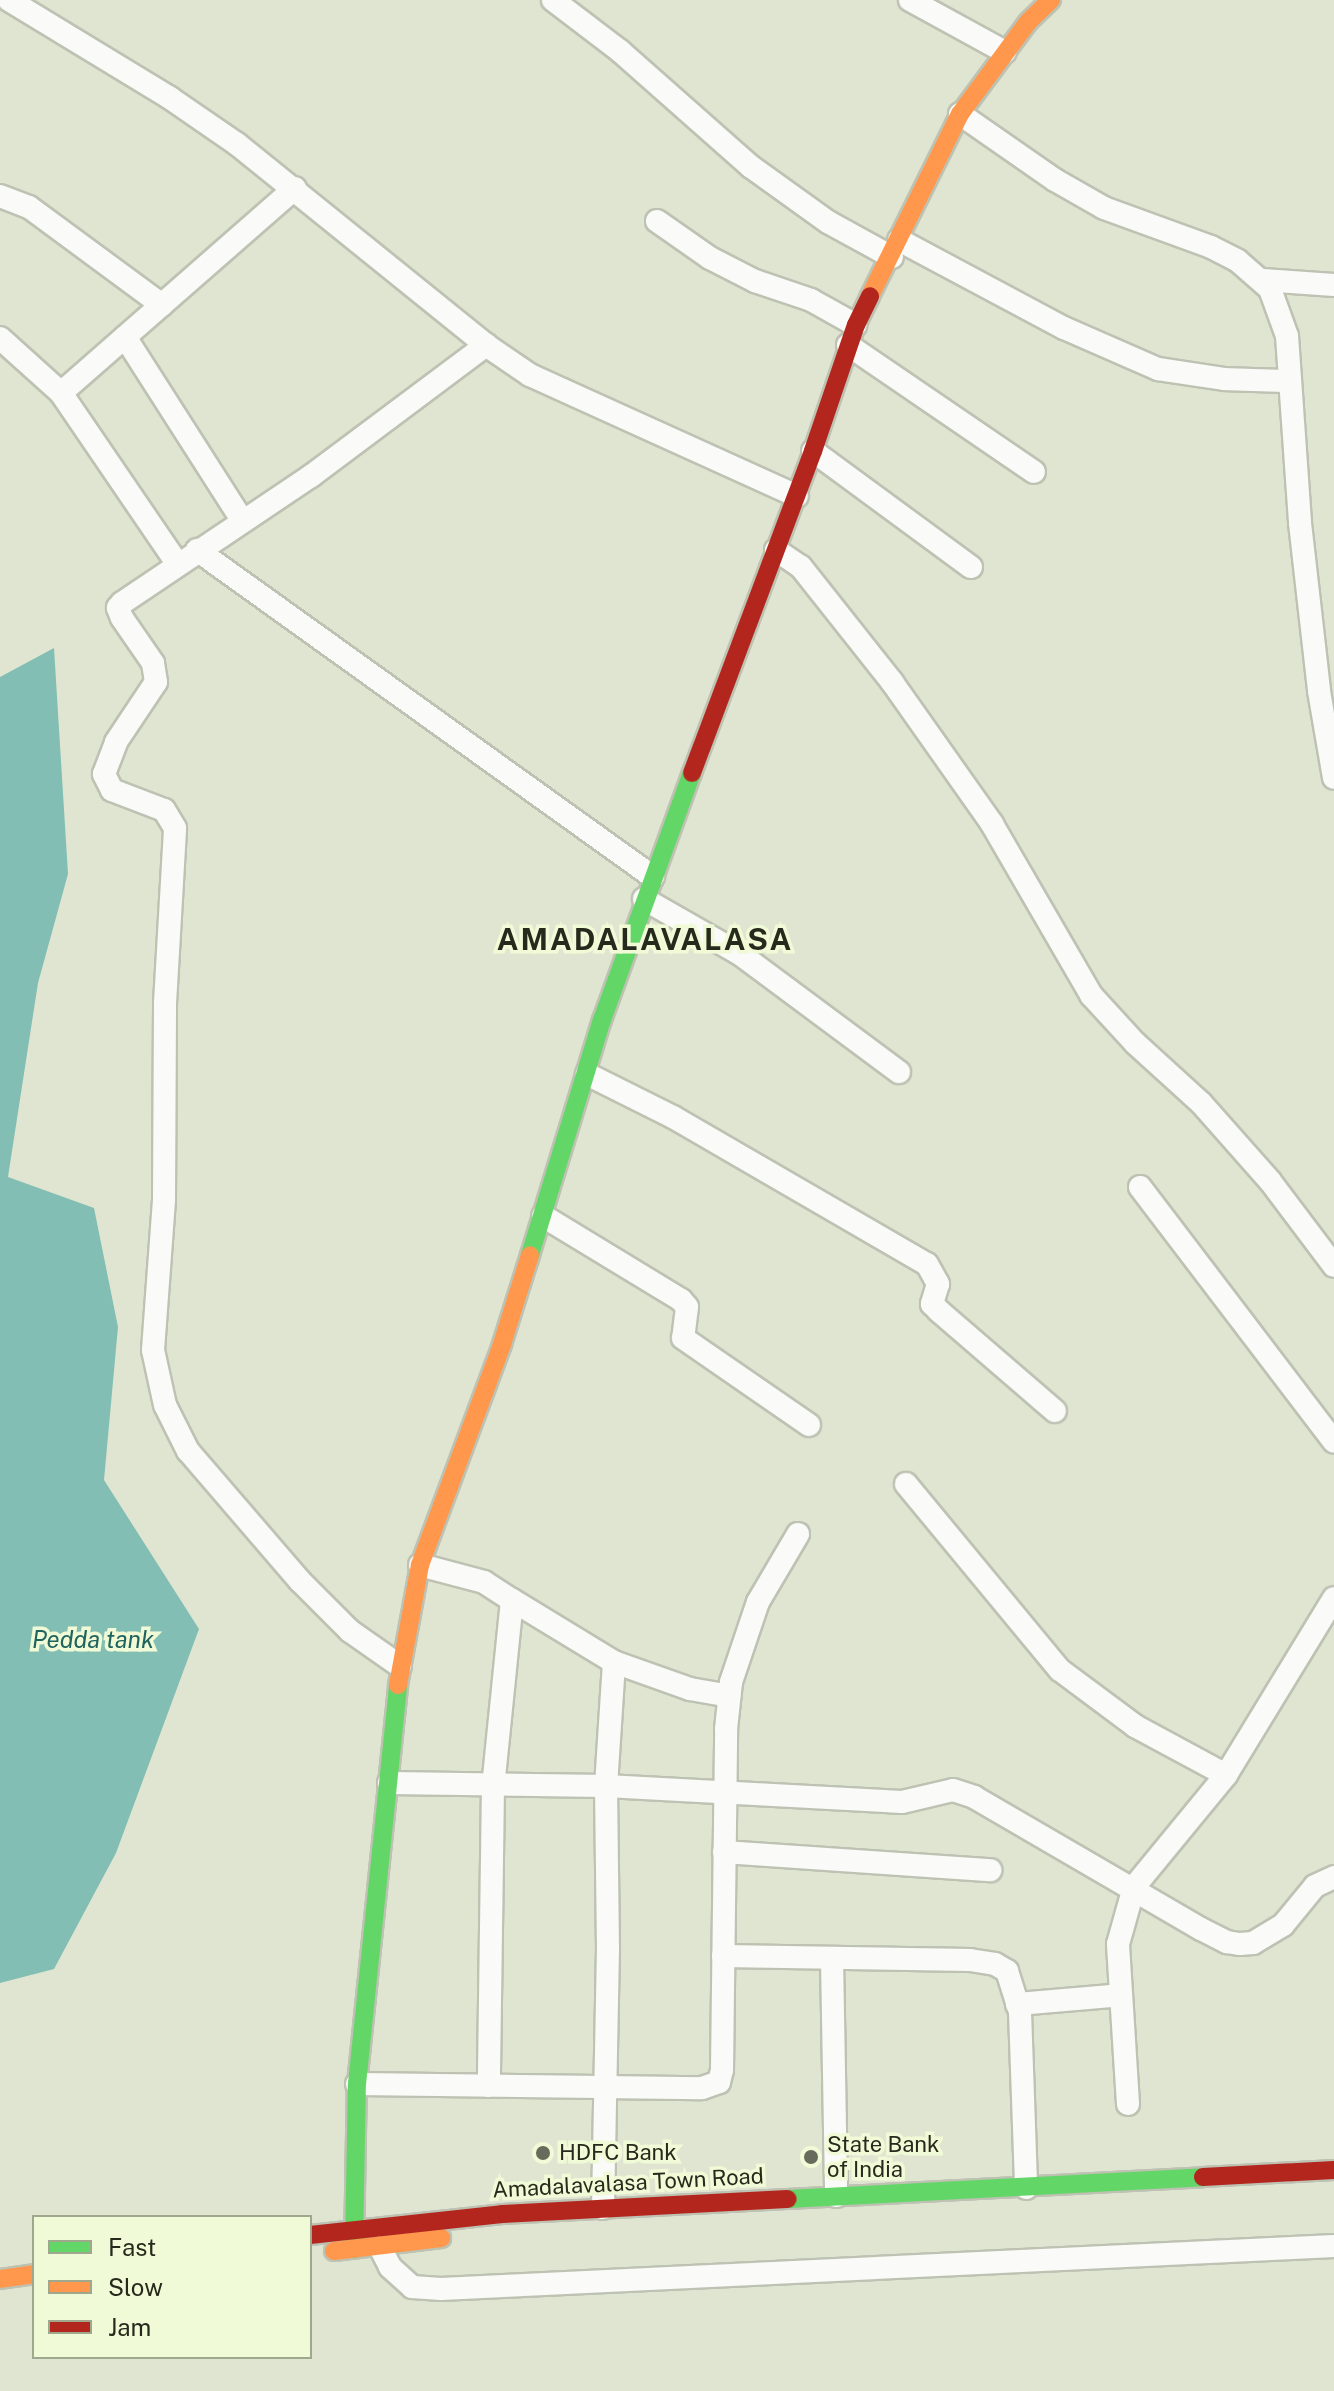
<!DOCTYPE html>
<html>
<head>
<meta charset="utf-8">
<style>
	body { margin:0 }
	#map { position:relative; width:1334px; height:2391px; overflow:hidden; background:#e0e5d1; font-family:"Public Sans",sans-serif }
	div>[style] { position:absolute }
	.water>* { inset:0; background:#82beb3 }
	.roads { filter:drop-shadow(2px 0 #bec2b3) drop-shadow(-2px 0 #bec2b3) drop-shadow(0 2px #bec2b3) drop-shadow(0 -2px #bec2b3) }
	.street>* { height:22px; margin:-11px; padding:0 11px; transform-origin:11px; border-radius:11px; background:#fafbf8 }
	.fast>* { height:18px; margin:-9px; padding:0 9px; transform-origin:9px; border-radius:9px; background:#63d668 }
	.slow>* { height:18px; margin:-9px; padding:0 9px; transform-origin:9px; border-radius:9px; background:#ff974d }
	.jam>* { height:18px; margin:-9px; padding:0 9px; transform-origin:9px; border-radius:9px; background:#b3261e }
	.dots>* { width:22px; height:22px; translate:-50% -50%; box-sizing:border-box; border:4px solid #f0fad6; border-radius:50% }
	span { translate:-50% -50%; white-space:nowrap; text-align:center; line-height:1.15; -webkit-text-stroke:7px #f0fad6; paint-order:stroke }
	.poi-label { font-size:22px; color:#262a1c }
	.left { translate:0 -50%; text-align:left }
	.street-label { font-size:22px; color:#262a1c }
	.water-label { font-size:24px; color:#1f635e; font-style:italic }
	.district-label { font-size:30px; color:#262a1c; font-weight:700; letter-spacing:2px }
	.legend { position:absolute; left:32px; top:2215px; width:280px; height:144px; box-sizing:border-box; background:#f0fad6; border:2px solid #9fa78c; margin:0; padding:10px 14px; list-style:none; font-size:24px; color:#262a1c }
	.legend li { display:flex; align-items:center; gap:16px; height:40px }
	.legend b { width:40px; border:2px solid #9fa78c }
</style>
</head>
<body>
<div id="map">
	<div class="water">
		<div style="clip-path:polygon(54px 648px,68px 874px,38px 983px,8px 1177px,94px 1208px,118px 1327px,104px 1480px,199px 1629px,116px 1853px,54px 1969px,0 1983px,0 677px)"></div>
	</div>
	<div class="roads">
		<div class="street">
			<div style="left:9px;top:0;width:188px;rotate:31.3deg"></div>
			<div style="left:170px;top:98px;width:81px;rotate:34.5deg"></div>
			<div style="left:237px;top:144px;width:320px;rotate:38.9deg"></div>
			<div style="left:486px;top:345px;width:53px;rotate:34.3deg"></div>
			<div style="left:530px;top:375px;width:293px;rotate:24.4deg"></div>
			<div style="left:553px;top:0;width:84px;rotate:37.3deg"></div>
			<div style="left:620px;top:51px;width:174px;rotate:41.5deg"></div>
			<div style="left:750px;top:166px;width:96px;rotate:35.7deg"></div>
			<div style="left:828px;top:222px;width:73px;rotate:28.7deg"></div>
			<div style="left:910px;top:0;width:108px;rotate:28.7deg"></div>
			<div style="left:960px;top:114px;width:116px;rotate:34.8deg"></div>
			<div style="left:1055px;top:180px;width:56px;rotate:29.7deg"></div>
			<div style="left:1104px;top:208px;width:114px;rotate:20deg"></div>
			<div style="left:1211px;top:247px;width:30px;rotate:27deg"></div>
			<div style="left:1238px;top:261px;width:43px;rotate:41.2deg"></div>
			<div style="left:1270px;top:289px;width:50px;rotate:70.1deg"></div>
			<div style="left:1287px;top:336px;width:187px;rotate:86deg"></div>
			<div style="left:1300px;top:523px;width:169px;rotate:83.5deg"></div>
			<div style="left:1319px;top:691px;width:88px;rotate:80.2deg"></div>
			<div style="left:0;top:196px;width:31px;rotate:21deg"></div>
			<div style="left:29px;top:207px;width:165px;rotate:36.4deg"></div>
			<div style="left:657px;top:221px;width:65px;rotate:34.9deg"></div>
			<div style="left:710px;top:258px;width:51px;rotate:27.1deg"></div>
			<div style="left:755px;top:281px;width:59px;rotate:18.7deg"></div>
			<div style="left:811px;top:300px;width:51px;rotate:29.1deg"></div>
			<div style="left:899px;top:240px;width:187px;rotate:28.1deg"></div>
			<div style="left:1064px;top:328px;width:103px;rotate:23.6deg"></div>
			<div style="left:1158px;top:369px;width:68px;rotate:8.5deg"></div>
			<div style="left:1225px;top:379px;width:65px;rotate:1.8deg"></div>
			<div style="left:1263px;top:280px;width:71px;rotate:4deg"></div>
			<div style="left:125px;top:337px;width:217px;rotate:57.4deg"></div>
			<div style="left:0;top:338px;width:82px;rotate:42deg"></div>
			<div style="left:61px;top:393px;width:206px;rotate:55.7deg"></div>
			<div style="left:848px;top:345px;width:225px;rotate:34.3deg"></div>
			<div style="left:61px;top:393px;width:311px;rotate:-41.2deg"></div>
			<div style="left:813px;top:451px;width:196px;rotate:36.3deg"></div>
			<div style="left:197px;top:550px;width:561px;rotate:35.64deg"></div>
			<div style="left:776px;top:550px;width:30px;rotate:34deg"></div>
			<div style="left:801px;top:567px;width:147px;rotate:51.6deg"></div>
			<div style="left:892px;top:682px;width:174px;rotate:54.8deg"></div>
			<div style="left:992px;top:824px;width:198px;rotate:59.9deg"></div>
			<div style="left:1091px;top:995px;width:65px;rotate:47.5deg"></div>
			<div style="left:1135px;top:1043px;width:89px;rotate:42.3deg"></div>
			<div style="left:1201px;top:1103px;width:104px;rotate:48.5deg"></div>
			<div style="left:1270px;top:1181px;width:106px;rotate:53deg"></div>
			<div style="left:644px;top:899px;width:111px;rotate:29.8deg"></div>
			<div style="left:740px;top:954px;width:198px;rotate:36.6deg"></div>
			<div style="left:587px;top:1074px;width:96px;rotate:26.6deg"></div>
			<div style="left:673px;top:1117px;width:293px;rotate:30.1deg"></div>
			<div style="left:927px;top:1264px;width:23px;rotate:61deg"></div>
			<div style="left:938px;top:1284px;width:21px;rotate:107deg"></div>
			<div style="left:932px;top:1304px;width:10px;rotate:45deg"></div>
			<div style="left:939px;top:1311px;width:153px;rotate:40.8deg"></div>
			<div style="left:1140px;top:1187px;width:320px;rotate:52.7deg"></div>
			<div style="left:543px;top:1216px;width:162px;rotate:31.3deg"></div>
			<div style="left:681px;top:1300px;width:9px;rotate:49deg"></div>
			<div style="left:687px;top:1307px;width:31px;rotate:97deg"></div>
			<div style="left:683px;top:1338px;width:153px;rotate:34.6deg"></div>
			<div style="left:906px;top:1484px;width:241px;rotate:50.4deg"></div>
			<div style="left:1060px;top:1670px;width:94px;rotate:36.7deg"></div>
			<div style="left:1135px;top:1726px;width:103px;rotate:28.3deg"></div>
			<div style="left:420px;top:1565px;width:66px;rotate:14.9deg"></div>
			<div style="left:484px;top:1582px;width:33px;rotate:33deg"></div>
			<div style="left:512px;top:1600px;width:187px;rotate:95.8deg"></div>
			<div style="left:493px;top:1786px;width:300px;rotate:90.8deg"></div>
			<div style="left:512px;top:1600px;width:119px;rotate:31.3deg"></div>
			<div style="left:614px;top:1662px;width:81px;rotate:19.6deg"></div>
			<div style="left:690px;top:1689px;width:40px;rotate:10deg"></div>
			<div style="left:400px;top:1666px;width:61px;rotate:-145deg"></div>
			<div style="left:350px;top:1631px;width:71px;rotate:-135deg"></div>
			<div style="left:300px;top:1581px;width:172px;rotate:-130.7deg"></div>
			<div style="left:188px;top:1451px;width:51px;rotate:-116.6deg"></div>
			<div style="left:165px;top:1405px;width:56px;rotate:-102.3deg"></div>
			<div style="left:153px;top:1350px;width:151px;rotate:-85.8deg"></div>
			<div style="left:164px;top:1199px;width:196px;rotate:-89.7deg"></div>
			<div style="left:165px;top:1003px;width:175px;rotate:-86.7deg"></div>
			<div style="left:175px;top:828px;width:21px;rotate:-121deg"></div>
			<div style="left:164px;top:810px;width:56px;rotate:-159deg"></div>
			<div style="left:112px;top:790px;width:18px;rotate:-117deg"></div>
			<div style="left:104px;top:774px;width:34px;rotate:-69deg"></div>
			<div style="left:116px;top:742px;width:72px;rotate:-56.3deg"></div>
			<div style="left:156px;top:682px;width:19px;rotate:-99deg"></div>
			<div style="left:153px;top:663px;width:55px;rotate:-124.6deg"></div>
			<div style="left:122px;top:618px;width:11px;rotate:-112deg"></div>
			<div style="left:118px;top:608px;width:6px;rotate:-51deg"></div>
			<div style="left:122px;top:603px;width:228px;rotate:-33.9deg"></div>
			<div style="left:311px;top:476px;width:219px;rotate:-36.8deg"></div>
			<div style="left:389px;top:1783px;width:217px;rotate:0.8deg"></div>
			<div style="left:606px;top:1786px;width:296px;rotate:3.1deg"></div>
			<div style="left:902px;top:1802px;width:52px;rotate:-13.2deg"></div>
			<div style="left:953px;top:1790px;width:22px;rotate:18deg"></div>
			<div style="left:974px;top:1797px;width:263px;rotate:30.2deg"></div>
			<div style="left:1201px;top:1929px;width:29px;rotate:27deg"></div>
			<div style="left:1227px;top:1942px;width:13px;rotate:9deg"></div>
			<div style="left:1240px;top:1944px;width:13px;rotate:-4deg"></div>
			<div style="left:1253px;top:1943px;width:35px;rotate:-31deg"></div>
			<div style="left:1283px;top:1925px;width:50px;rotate:-50.6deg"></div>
			<div style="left:1315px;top:1886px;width:21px;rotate:-25deg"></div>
			<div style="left:724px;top:1852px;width:267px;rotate:3.9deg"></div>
			<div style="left:723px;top:1956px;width:247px;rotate:0.9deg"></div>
			<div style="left:970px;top:1960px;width:25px;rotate:9deg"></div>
			<div style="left:995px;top:1964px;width:14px;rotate:30deg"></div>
			<div style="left:1007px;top:1971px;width:43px;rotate:72.4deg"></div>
			<div style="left:1020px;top:2012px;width:176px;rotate:88deg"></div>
			<div style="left:832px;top:1958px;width:238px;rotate:89deg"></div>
			<div style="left:1017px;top:2004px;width:104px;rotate:-4.9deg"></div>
			<div style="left:357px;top:2084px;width:345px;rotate:0.7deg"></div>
			<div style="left:702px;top:2088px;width:18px;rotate:-19deg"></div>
			<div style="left:719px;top:2082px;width:12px;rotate:-76deg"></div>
			<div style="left:722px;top:2070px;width:341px;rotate:-89.3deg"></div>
			<div style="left:726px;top:1729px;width:47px;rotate:-83.9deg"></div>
			<div style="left:731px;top:1682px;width:84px;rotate:-71.4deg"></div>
			<div style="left:758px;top:1602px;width:79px;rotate:-59.5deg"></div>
			<div style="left:1128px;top:2104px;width:160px;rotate:-93.6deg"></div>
			<div style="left:1118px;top:1944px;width:59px;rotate:-74.3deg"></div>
			<div style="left:1134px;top:1887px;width:145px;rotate:-50.6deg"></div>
			<div style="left:1226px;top:1775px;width:207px;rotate:-58.6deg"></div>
			<div style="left:603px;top:2208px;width:258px;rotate:-88.9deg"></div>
			<div style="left:608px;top:1950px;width:164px;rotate:-90.7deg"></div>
			<div style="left:606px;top:1786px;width:124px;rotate:-86.3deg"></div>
			<div style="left:380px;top:2247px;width:22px;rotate:63deg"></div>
			<div style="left:390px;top:2267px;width:30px;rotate:42deg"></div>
			<div style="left:412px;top:2287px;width:29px;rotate:4deg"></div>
			<div style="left:441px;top:2289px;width:894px;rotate:-2.76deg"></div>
		</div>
		<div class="fast">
			<div style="left:530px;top:1255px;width:246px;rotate:-73deg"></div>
			<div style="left:602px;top:1020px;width:263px;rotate:-70deg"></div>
			<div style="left:788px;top:2199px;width:416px;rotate:-3deg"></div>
			<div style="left:354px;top:2249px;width:165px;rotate:-89deg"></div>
			<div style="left:357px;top:2084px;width:401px;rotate:-84.1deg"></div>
		</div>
		<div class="slow">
			<div style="left:870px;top:296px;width:203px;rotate:-63.7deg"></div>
			<div style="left:960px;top:114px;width:114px;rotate:-53.5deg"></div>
			<div style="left:1028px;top:22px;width:32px;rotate:-44deg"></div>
			<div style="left:398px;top:1685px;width:122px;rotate:-79.6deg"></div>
			<div style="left:420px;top:1565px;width:236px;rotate:-69.6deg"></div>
			<div style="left:502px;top:1344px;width:93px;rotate:-72.5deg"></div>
			<div style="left:334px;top:2251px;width:108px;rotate:-6.9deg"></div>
			<div style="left:0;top:2279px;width:34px;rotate:-8deg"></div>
		</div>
		<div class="jam">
			<div style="left:692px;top:773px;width:344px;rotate:-69.4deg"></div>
			<div style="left:813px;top:451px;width:133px;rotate:-71.2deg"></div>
			<div style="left:856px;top:325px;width:32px;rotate:-64deg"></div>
			<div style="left:1203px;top:2177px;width:131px;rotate:-3.1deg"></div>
			<div style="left:310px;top:2235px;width:193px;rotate:-6.2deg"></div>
			<div style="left:502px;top:2214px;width:286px;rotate:-3deg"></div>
		</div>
	</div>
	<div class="dots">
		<div style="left:543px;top:2153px;background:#676b5b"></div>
		<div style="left:811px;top:2157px;background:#676b5b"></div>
	</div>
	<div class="poi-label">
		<span class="left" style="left:827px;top:2157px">State Bank<br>of India</span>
		<span class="left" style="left:559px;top:2153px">HDFC Bank</span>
	</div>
	<div class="street-label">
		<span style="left:628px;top:2183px;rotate:-3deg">Amadalavalasa Town Road</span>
	</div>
	<div class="water-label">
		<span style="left:93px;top:1640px">Pedda tank</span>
	</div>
	<div class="district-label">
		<span style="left:645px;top:939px">AMADALAVALASA</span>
	</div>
	<ul class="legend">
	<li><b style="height:10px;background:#63d668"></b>Fast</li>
	<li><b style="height:10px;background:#ff974d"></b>Slow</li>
	<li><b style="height:10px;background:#b3261e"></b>Jam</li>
	</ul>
</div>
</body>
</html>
